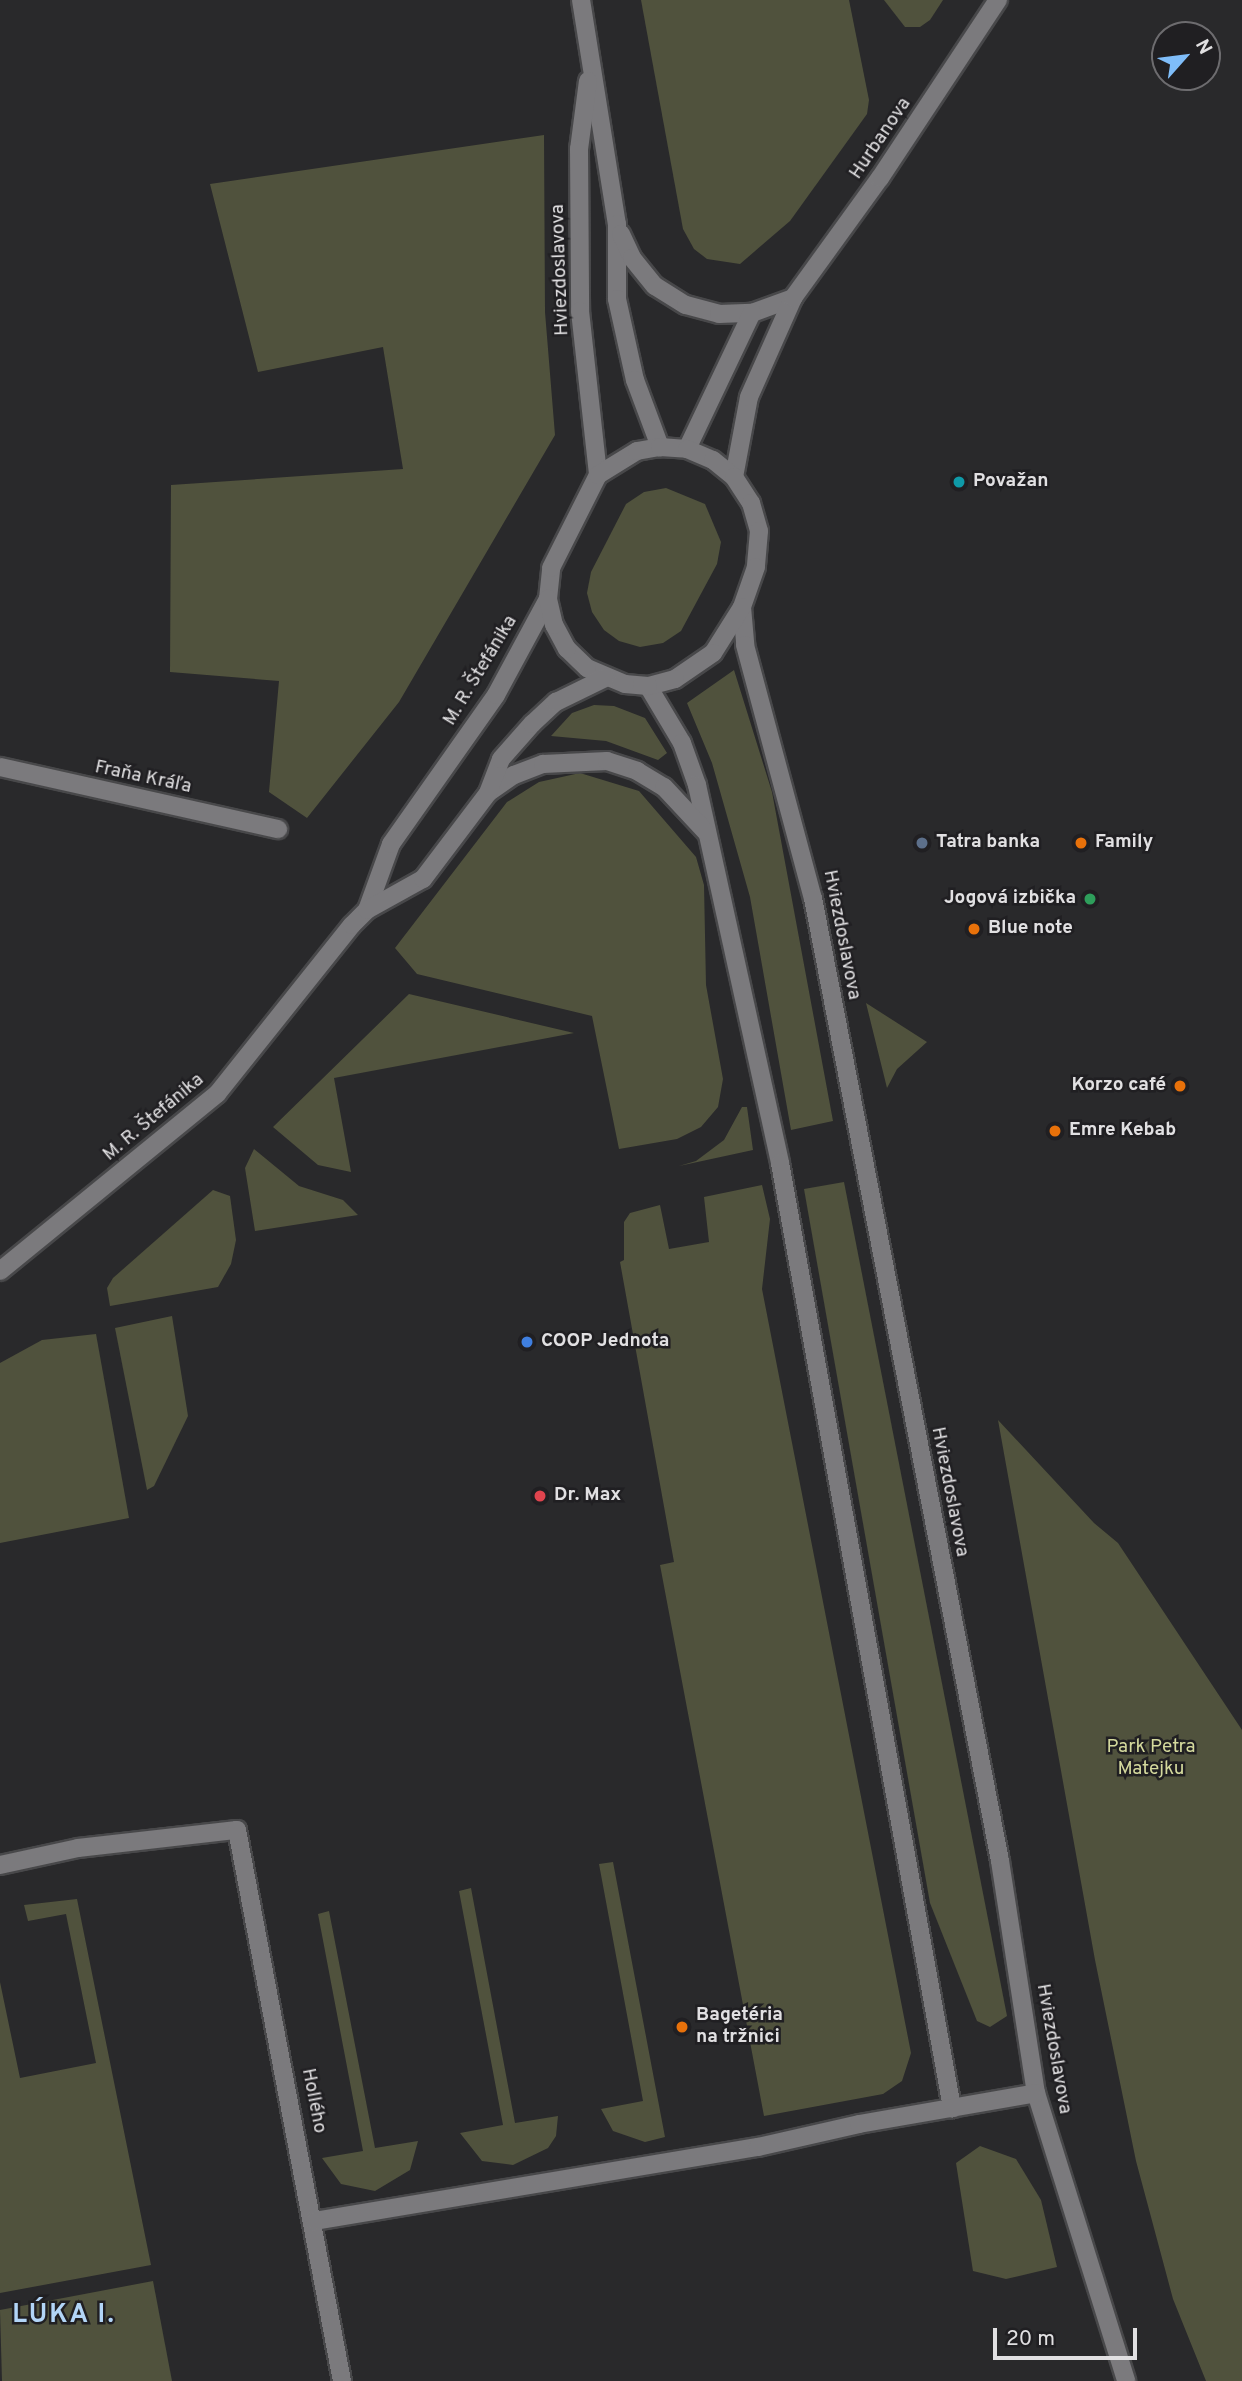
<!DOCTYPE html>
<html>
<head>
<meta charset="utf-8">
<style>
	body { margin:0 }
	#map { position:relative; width:1242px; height:2381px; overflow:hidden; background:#29292b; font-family:Overpass,sans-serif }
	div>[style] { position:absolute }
	.green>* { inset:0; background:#50523d }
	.roads { filter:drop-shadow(2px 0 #48484a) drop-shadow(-2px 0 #48484a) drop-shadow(0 2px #48484a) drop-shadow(0 -2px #48484a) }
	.minor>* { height:18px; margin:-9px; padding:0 9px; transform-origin:9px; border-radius:9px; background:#7b7a7d }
	.dots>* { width:19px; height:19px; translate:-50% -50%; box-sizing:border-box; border:4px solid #201f22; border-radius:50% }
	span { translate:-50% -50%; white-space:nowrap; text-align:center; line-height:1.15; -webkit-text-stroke:5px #201f22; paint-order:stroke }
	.street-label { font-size:19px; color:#e1e0e2 }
	.poi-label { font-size:19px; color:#e1e0e2; font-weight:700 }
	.left { translate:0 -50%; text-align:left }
	.right { translate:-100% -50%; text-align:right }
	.park-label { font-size:19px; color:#d4d99d }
	.district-label { font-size:26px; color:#b2d5f7; font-weight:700; letter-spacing:2px }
	.north { position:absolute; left:1151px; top:21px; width:70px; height:70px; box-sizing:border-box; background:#201f22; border:2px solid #6d6c6f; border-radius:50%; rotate:62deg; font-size:19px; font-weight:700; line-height:28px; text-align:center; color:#e1e0e2 }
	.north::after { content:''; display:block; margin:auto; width:24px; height:32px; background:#7fbdf9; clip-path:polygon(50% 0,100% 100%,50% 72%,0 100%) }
	.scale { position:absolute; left:993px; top:2328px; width:144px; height:32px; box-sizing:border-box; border:4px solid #e1e0e2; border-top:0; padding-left:9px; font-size:21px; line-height:24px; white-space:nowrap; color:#e1e0e2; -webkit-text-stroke:5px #201f22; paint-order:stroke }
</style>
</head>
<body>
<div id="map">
	<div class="green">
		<div style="clip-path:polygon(641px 0,849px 0,869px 100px,867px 114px,790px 221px,740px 264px,707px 259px,694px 249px,683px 229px)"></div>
		<div style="clip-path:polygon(884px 0,943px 0,930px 20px,920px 27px,905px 27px)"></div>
		<div style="clip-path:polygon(544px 135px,545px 312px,555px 435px,399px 702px,307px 818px,269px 792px,279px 681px,170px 672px,171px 485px,403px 469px,383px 347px,258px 372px,210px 184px)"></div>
		<div style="clip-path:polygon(666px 488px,705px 504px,721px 542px,717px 564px,681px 631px,663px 643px,640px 647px,619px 641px,604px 630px,592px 612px,587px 593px,591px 572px,626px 504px,644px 492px)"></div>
		<div style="clip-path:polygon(734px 670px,772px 792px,833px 1121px,791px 1130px,750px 897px,712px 763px,687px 703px)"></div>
		<div style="clip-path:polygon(594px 705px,614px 706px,645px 718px,667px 753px,658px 760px,606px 741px,551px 736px,572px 713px)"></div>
		<div style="clip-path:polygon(580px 773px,639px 791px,696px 857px,704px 885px,706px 985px,723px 1079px,718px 1107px,701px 1127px,677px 1139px,619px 1149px,592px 1016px,417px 974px,395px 948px,507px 802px,539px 782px)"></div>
		<div style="clip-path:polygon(409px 994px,574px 1033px,334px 1078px,351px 1172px,318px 1165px,273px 1127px)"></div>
		<div style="clip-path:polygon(866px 1003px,927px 1042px,897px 1069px,887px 1088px)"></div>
		<div style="clip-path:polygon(742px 1107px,747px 1107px,753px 1150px,679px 1166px,696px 1161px,724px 1140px)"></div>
		<div style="clip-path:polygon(254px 1149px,299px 1186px,343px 1200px,358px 1215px,255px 1231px,245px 1168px)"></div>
		<div style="clip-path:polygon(844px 1182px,1007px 2016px,990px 2027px,977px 2021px,930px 1903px,804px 1189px)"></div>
		<div style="clip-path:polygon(762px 1185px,770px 1219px,762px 1289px,911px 2053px,902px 2081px,883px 2094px,764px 2116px,660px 1565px,674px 1562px,620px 1262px,624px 1260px,624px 1222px,630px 1213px,660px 1205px,669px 1249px,709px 1242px,704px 1197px)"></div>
		<div style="clip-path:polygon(213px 1190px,230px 1196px,236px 1240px,231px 1264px,218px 1287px,110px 1306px,107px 1288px,113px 1278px)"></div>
		<div style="clip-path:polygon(172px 1316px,188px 1416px,154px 1486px,147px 1490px,115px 1328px)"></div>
		<div style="clip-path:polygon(96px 1334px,129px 1518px,0 1543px,0 1363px,42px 1340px)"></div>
		<div style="clip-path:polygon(998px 1420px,1094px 1523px,1118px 1543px,1242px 1730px,1242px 2381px,1206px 2381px,1173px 2299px,1136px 2161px,1095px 1960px)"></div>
		<div style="clip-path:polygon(613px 1862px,665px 2137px,645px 2142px,613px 2131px,601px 2109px,643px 2101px,599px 1864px)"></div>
		<div style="clip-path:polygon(471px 1888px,515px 2123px,558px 2116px,556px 2136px,548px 2148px,513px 2165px,482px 2161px,460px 2133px,503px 2125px,459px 1891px)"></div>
		<div style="clip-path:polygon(77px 1899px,151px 2265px,0 2293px,0 1982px,20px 2078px,96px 2063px,66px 1914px,28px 1921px,24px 1905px)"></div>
		<div style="clip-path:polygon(329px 1911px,375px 2148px,418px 2141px,410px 2170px,375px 2191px,341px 2184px,322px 2158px,363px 2151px,318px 1914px)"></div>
		<div style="clip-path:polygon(980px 2146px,1016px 2159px,1041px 2200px,1057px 2267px,1006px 2279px,973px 2271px,956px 2163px)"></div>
		<div style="clip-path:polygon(153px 2281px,172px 2381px,2px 2381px,0 2310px)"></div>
	</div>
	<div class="roads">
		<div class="minor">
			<div style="left:581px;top:0;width:227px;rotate:80.9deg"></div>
			<div style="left:617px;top:224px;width:75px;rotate:90deg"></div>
			<div style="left:617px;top:299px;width:83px;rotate:77.5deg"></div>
			<div style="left:635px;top:380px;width:72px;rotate:69.5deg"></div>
			<div style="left:588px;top:81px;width:69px;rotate:97.5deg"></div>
			<div style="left:579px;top:149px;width:162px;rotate:89.6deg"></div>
			<div style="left:580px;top:311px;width:165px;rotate:83.7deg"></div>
			<div style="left:621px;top:234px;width:26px;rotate:65deg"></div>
			<div style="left:632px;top:258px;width:36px;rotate:51deg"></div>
			<div style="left:655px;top:286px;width:36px;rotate:32deg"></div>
			<div style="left:686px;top:305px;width:34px;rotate:15deg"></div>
			<div style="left:719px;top:314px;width:33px;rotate:-2deg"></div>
			<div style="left:752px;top:313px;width:44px;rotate:-20.1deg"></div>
			<div style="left:687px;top:449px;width:151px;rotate:-64.5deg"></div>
			<div style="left:734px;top:477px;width:81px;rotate:-79.4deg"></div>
			<div style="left:749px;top:397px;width:108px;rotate:-66deg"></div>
			<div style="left:793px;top:298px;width:148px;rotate:-54.1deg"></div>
			<div style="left:880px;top:178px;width:214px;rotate:-56.5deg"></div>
			<div style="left:742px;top:607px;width:38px;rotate:85deg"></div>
			<div style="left:745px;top:645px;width:262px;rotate:75deg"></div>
			<div style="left:813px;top:898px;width:981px;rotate:79.01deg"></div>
			<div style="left:1000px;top:1861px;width:235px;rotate:81.2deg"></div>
			<div style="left:1036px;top:2093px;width:302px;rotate:72.6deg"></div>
			<div style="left:648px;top:686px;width:66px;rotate:59.2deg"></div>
			<div style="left:682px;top:743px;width:45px;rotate:70.3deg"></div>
			<div style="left:697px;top:785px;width:387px;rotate:77.6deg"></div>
			<div style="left:780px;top:1163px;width:961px;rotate:79.68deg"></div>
			<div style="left:0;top:767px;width:285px;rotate:12.6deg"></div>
			<div style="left:488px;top:793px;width:32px;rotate:-35deg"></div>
			<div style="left:514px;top:775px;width:31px;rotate:-21deg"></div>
			<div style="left:543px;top:764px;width:64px;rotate:-2.7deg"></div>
			<div style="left:607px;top:761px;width:32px;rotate:18deg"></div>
			<div style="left:637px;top:771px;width:31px;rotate:31deg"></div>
			<div style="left:664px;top:787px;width:62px;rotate:47deg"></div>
			<div style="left:367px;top:910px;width:70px;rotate:-70deg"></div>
			<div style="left:391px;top:844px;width:182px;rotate:-54.8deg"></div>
			<div style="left:496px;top:695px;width:109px;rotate:-61.6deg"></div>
			<div style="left:548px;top:599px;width:31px;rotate:-84deg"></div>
			<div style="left:551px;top:568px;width:104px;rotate:-63.2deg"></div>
			<div style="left:598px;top:475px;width:46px;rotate:-31.6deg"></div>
			<div style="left:637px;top:451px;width:23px;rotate:-10deg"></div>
			<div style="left:660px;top:447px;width:27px;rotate:4deg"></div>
			<div style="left:687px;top:449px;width:28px;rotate:23deg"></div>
			<div style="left:713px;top:460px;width:27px;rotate:39deg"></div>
			<div style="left:734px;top:477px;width:31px;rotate:57deg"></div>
			<div style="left:751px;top:503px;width:29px;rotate:74deg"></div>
			<div style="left:759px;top:531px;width:36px;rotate:95deg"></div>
			<div style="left:756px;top:567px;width:42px;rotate:109.3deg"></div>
			<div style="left:742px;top:607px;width:54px;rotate:122.2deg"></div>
			<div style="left:713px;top:653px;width:46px;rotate:145.6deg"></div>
			<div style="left:675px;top:679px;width:28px;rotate:165deg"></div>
			<div style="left:648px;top:686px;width:23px;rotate:-175deg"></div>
			<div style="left:625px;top:684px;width:41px;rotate:-157.2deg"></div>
			<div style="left:587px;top:668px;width:28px;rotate:-136deg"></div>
			<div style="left:567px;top:649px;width:27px;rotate:-118deg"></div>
			<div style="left:554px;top:625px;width:27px;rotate:-103deg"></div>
			<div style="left:0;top:1271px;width:280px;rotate:-39.2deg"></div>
			<div style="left:217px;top:1094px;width:216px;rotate:-51.4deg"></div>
			<div style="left:352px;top:925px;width:21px;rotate:-45deg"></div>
			<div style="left:367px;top:910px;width:64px;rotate:-29deg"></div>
			<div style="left:423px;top:879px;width:108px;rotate:-52.9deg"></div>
			<div style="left:488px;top:793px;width:36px;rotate:-69deg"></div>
			<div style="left:501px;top:759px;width:47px;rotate:-48.5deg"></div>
			<div style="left:532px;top:724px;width:33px;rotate:-43deg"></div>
			<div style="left:556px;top:702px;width:55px;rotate:-26.1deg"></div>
			<div style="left:0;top:1865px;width:80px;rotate:-12.3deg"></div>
			<div style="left:78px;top:1848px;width:160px;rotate:-6.5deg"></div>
			<div style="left:237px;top:1830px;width:561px;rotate:79.21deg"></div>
			<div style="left:315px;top:2221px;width:449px;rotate:-9.5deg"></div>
			<div style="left:758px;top:2147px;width:104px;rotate:-12.8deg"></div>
			<div style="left:859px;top:2124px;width:180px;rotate:-9.9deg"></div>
		</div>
	</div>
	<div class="dots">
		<div style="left:959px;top:482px;background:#0f9aa8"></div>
		<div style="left:922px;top:843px;background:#5c6f8a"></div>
		<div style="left:1081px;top:843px;background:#e8710a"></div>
		<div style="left:1090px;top:899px;background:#2e9e5b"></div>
		<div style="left:974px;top:929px;background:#e8710a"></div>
		<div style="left:1180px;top:1086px;background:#e8710a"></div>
		<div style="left:1055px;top:1131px;background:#e8710a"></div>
		<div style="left:527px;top:1342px;background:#3f7fe0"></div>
		<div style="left:540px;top:1496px;background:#e0444e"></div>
		<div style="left:682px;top:2027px;background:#e8710a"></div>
	</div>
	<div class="street-label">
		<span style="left:881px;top:139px;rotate:-56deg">Hurbanova</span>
		<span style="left:561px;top:270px;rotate:-92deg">Hviezdoslavova</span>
		<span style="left:481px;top:671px;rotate:-59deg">M. R. Štefánika</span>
		<span style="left:143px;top:778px;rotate:12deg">Fraňa Kráľa</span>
		<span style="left:841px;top:935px;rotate:79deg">Hviezdoslavova</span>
		<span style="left:154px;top:1118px;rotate:-40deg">M. R. Štefánika</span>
		<span style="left:949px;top:1492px;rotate:79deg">Hviezdoslavova</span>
		<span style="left:1053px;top:2049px;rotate:80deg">Hviezdoslavova</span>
		<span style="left:313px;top:2101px;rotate:79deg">Hollého</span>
	</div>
	<div class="poi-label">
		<span class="left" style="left:973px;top:482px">Považan</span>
		<span class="left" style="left:936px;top:843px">Tatra banka</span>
		<span class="left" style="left:1095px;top:843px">Family</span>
		<span class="right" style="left:1076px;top:899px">Jogová izbička</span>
		<span class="left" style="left:988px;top:929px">Blue note</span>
		<span class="right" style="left:1166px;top:1086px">Korzo café</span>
		<span class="left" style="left:1069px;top:1131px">Emre Kebab</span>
		<span class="left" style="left:541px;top:1342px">COOP Jednota</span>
		<span class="left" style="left:554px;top:1496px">Dr. Max</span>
		<span class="left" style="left:696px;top:2027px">Bagetéria<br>na tržnici</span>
	</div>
	<div class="park-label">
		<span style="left:1151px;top:1759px">Park Petra<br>Matejku</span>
	</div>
	<div class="district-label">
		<span style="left:64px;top:2316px">LÚKA I.</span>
	</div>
	<div class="north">N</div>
	<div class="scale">20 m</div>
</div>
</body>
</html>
